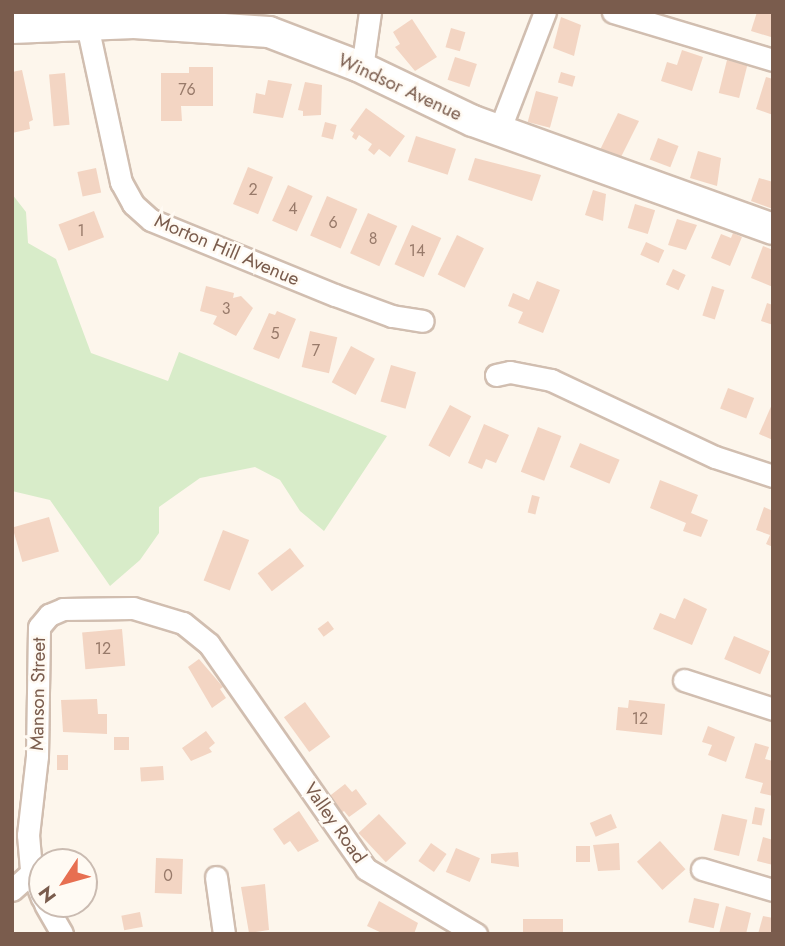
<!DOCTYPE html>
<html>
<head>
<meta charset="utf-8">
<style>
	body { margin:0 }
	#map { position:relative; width:785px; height:946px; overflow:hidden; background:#fdf6ec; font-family:Jost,sans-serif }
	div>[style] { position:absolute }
	.green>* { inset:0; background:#d8ecc9 }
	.building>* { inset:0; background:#f3d5c3; transform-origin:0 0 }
	.roads { filter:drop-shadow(2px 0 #d1beb0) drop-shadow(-2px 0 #d1beb0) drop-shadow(0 2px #d1beb0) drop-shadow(0 -2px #d1beb0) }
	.street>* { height:21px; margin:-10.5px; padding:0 10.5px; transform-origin:10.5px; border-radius:10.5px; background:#fff }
	.secondary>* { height:30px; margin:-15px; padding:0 15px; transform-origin:15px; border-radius:15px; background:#fff }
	span { translate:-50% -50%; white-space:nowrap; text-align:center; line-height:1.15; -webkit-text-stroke:5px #fffaf3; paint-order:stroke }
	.number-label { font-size:16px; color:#987a6a }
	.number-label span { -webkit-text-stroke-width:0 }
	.street-label { font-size:19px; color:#7a5c4d }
	.frame { position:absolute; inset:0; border:14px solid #7a5c4d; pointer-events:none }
	.north { position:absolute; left:28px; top:848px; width:70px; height:70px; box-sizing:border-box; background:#fffaf3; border:2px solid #cabbb1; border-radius:50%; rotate:234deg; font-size:19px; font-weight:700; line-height:28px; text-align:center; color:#7a5c4d }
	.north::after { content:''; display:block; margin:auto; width:24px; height:32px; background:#e76f51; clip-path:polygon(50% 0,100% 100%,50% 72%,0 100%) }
</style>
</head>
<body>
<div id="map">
	<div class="green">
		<div style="clip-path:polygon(12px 194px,26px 212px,28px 243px,56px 259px,91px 353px,168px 381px,179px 352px,387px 436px,324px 531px,300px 511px,280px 480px,255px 467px,200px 478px,159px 507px,159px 533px,140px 560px,110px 586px,50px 500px,12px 491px)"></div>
	</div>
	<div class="building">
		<div style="clip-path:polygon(757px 12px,773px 12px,771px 37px,751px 31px)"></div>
		<div style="clip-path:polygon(561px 17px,581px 25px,574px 56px,553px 48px)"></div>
		<div style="clip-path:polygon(412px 19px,437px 57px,415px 71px,395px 47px,400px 44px,393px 32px)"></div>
		<div style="left:451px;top:28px;width:15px;height:20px;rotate:16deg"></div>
		<div style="clip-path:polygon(682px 50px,703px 57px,692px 91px,661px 81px,667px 62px,677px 65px)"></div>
		<div style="left:455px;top:57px;width:23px;height:24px;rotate:18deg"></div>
		<div style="left:727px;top:60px;width:21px;height:34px;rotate:14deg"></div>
		<div style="clip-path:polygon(189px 67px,213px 67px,213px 106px,181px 106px,182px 121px,161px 121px,161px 73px,189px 73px)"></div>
		<div style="clip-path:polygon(22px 70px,33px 120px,29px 122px,30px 129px,12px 133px,12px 72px)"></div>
		<div style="left:561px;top:72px;width:15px;height:11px;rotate:16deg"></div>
		<div style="left:65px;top:73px;width:52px;height:16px;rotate:85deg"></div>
		<div style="clip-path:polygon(766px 77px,773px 79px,773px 115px,756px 109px)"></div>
		<div style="clip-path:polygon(268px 80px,292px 84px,283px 118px,253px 113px,256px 93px,265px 95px)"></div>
		<div style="clip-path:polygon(305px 82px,322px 85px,321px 115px,303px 116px,303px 111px,298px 110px)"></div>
		<div style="left:536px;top:91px;width:23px;height:32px;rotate:15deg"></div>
		<div style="clip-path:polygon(366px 108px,405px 136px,390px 157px,379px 149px,374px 155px,368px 150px,372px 144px,359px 135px,356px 140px,352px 137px,354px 133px,350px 130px)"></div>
		<div style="clip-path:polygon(618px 113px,639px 121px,621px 157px,612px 154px,610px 159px,598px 154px)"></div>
		<div style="left:325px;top:122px;width:12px;height:15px;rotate:14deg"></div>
		<div style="left:416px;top:136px;width:42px;height:27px;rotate:18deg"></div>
		<div style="left:658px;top:138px;width:22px;height:23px;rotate:21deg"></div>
		<div style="clip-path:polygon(698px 151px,721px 158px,717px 186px,690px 178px)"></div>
		<div style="clip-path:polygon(475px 158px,541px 175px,532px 201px,468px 180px)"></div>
		<div style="left:248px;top:167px;width:27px;height:40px;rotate:22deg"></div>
		<div style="left:96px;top:168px;width:25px;height:19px;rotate:78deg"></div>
		<div style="clip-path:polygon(759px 178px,773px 182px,773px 209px,751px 201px)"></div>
		<div style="left:288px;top:185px;width:27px;height:39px;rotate:24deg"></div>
		<div style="clip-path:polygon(593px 190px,606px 194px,603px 221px,585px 215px)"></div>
		<div style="left:327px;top:196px;width:33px;height:43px;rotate:23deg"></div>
		<div style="left:635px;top:204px;width:21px;height:25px;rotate:17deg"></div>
		<div style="left:94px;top:211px;width:28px;height:38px;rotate:69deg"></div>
		<div style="left:368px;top:213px;width:32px;height:44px;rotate:24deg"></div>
		<div style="clip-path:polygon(677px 219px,697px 225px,686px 250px,668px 245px)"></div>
		<div style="left:412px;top:225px;width:32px;height:43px;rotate:24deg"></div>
		<div style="clip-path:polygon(733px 233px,742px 237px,730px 266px,711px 258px,721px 234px,731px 238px)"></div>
		<div style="left:457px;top:235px;width:30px;height:44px;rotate:26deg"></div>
		<div style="left:646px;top:242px;width:20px;height:14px;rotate:24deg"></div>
		<div style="clip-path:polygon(763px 246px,773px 250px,773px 287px,751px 278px)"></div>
		<div style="left:673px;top:269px;width:14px;height:17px;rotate:25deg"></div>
		<div style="clip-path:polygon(537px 281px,560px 290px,543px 333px,518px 323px,523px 312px,508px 306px,513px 293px,529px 300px)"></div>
		<div style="clip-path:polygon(206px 286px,234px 293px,233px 298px,241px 296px,253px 308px,236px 336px,213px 324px,217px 316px,200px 311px)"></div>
		<div style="left:712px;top:286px;width:13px;height:31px;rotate:18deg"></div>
		<div style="clip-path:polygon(767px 303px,773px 305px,773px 325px,761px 321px)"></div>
		<div style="clip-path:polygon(277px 311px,296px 319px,279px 359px,253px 349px,269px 313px,275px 315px)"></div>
		<div style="left:310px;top:331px;width:28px;height:37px;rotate:13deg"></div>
		<div style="left:351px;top:346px;width:27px;height:41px;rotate:28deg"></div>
		<div style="left:391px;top:365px;width:26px;height:38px;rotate:16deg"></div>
		<div style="left:728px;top:388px;width:28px;height:22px;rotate:21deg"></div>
		<div style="clip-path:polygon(773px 402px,773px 440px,759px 434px)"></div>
		<div style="left:450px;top:405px;width:24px;height:46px;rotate:28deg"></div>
		<div style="clip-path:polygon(484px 424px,509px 435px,496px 463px,486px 459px,482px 469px,468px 463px)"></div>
		<div style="left:538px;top:427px;width:25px;height:48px;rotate:21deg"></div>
		<div style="left:580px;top:443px;width:43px;height:26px;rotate:23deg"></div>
		<div style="clip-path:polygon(660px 480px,698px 495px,691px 513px,708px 520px,701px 537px,683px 531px,686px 523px,650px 508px)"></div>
		<div style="left:532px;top:495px;width:8px;height:18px;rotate:14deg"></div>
		<div style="clip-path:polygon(764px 507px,773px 511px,773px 547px,766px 544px,770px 535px,756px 530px)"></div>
		<div style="left:49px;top:517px;width:36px;height:38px;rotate:74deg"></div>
		<div style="left:223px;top:530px;width:28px;height:54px;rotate:21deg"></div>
		<div style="left:290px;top:548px;width:23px;height:41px;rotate:52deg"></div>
		<div style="clip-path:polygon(684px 598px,707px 609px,692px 645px,653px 629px,660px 613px,675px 619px)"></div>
		<div style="left:328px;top:621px;width:10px;height:13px;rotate:53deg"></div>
		<div style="left:122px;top:629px;width:37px;height:40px;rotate:85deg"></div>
		<div style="left:734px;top:636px;width:39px;height:25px;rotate:23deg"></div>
		<div style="clip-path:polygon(199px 659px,223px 687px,220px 689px,226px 698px,212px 708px,188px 667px)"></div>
		<div style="clip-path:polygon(97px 699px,98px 714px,107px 714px,107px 734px,63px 732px,61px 700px)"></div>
		<div style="clip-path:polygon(629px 700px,665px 704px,662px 735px,616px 730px,618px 707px,628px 708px)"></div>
		<div style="left:305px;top:702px;width:43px;height:26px;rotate:54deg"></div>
		<div style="clip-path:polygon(708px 726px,735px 737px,726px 762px,708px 755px,712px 745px,702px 742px)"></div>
		<div style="clip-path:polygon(206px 731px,215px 743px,209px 748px,212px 752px,191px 761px,182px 748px)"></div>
		<div style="left:114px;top:737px;width:15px;height:13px"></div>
		<div style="clip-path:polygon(755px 743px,769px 747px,765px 759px,773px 761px,773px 796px,760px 793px,763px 783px,745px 778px)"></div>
		<div style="left:57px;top:755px;width:11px;height:15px"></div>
		<div style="left:163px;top:766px;width:14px;height:23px;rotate:86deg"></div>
		<div style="clip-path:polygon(345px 784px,352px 792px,356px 789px,367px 804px,349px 817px,344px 811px,339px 814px,327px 798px)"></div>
		<div style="left:755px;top:807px;width:10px;height:17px;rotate:11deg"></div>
		<div style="clip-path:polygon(299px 811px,319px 841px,298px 852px,290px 841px,284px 845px,273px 829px)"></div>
		<div style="left:379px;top:814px;width:40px;height:28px;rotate:47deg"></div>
		<div style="left:611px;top:814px;width:15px;height:23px;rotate:67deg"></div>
		<div style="left:722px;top:814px;width:26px;height:37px;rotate:13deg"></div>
		<div style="clip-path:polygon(763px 837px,773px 840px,773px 865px,757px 861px)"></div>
		<div style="left:660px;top:841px;width:38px;height:31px;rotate:48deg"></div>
		<div style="left:431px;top:843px;width:19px;height:22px;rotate:35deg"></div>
		<div style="clip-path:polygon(619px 843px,620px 870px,598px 871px,593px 845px)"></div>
		<div style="left:576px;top:846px;width:14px;height:16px"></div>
		<div style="left:456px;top:848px;width:26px;height:26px;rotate:23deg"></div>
		<div style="clip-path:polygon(518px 852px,519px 867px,491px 863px,491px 854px)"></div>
		<div style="left:156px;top:858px;width:27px;height:35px;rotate:2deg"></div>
		<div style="clip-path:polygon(265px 884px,269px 930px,249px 933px,241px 887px)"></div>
		<div style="left:694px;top:898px;width:26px;height:25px;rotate:13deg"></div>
		<div style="clip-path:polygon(379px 901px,418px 923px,414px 934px,384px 934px,367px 926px)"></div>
		<div style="clip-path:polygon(726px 906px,751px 913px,746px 934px,719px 934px)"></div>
		<div style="left:140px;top:912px;width:15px;height:19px;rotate:79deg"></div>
		<div style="clip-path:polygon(763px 916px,773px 918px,773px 934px,758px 934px)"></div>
		<div style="left:563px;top:919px;width:15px;height:40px;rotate:90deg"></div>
	</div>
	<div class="roads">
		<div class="street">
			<div style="left:613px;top:12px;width:167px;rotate:16.7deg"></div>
			<div style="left:87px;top:25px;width:161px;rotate:77.8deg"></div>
			<div style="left:121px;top:182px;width:25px;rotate:61deg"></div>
			<div style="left:133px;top:204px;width:24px;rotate:42deg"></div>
			<div style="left:151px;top:220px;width:199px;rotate:22.2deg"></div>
			<div style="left:335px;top:295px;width:61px;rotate:20.2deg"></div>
			<div style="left:392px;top:316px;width:31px;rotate:9deg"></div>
			<div style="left:362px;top:68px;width:57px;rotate:-81.9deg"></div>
			<div style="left:499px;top:131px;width:128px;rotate:-68.9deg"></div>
			<div style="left:496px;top:375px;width:14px;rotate:-12deg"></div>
			<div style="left:510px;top:372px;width:42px;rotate:11deg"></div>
			<div style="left:551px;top:380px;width:181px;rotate:25.2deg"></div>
			<div style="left:715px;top:457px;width:61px;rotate:18.1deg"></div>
			<div style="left:684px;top:680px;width:94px;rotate:18deg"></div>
			<div style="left:702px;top:869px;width:74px;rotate:16.5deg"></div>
			<div style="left:216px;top:877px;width:58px;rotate:82deg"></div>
			<div style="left:12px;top:890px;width:27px;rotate:-42deg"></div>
			<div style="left:42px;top:898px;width:31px;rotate:-111deg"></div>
			<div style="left:31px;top:869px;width:34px;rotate:-95deg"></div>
			<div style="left:28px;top:835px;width:80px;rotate:-83.5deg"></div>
			<div style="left:37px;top:756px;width:129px;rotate:-89.1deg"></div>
			<div style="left:39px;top:627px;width:16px;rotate:-50deg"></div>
			<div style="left:49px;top:615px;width:15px;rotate:-23deg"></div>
			<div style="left:63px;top:609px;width:70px;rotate:-0.8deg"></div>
			<div style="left:133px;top:608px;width:52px;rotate:16.7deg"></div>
			<div style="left:183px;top:623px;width:33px;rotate:39deg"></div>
			<div style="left:209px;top:644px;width:274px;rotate:55.1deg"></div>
			<div style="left:366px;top:869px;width:128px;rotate:30.6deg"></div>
			<div style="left:45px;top:904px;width:34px;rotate:60deg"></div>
		</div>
		<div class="secondary">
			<div style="left:12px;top:28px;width:122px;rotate:-2.3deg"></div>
			<div style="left:134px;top:23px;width:135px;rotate:3.8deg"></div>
			<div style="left:269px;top:32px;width:95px;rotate:20.9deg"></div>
			<div style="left:358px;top:66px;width:127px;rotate:25.6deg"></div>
			<div style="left:473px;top:121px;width:319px;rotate:19.8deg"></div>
		</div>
	</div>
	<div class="number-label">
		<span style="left:187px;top:90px">76</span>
		<span style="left:253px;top:190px">2</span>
		<span style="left:293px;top:209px">4</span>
		<span style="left:333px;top:223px">6</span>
		<span style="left:81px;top:231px">1</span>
		<span style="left:373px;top:239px">8</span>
		<span style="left:417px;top:251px">14</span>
		<span style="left:226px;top:309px">3</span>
		<span style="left:275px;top:334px">5</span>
		<span style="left:316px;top:351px">7</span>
		<span style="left:103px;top:649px">12</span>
		<span style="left:640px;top:719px">12</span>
		<span style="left:168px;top:876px">0</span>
	</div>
	<div class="street-label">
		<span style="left:400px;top:87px;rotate:25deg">Windsor Avenue</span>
		<span style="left:227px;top:250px;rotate:23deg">Morton Hill Avenue</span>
		<span style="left:38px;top:694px;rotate:-89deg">Manson Street</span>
		<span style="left:335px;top:823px;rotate:55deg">Valley Road</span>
	</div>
	<div class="frame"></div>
	<div class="north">N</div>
</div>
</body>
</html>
